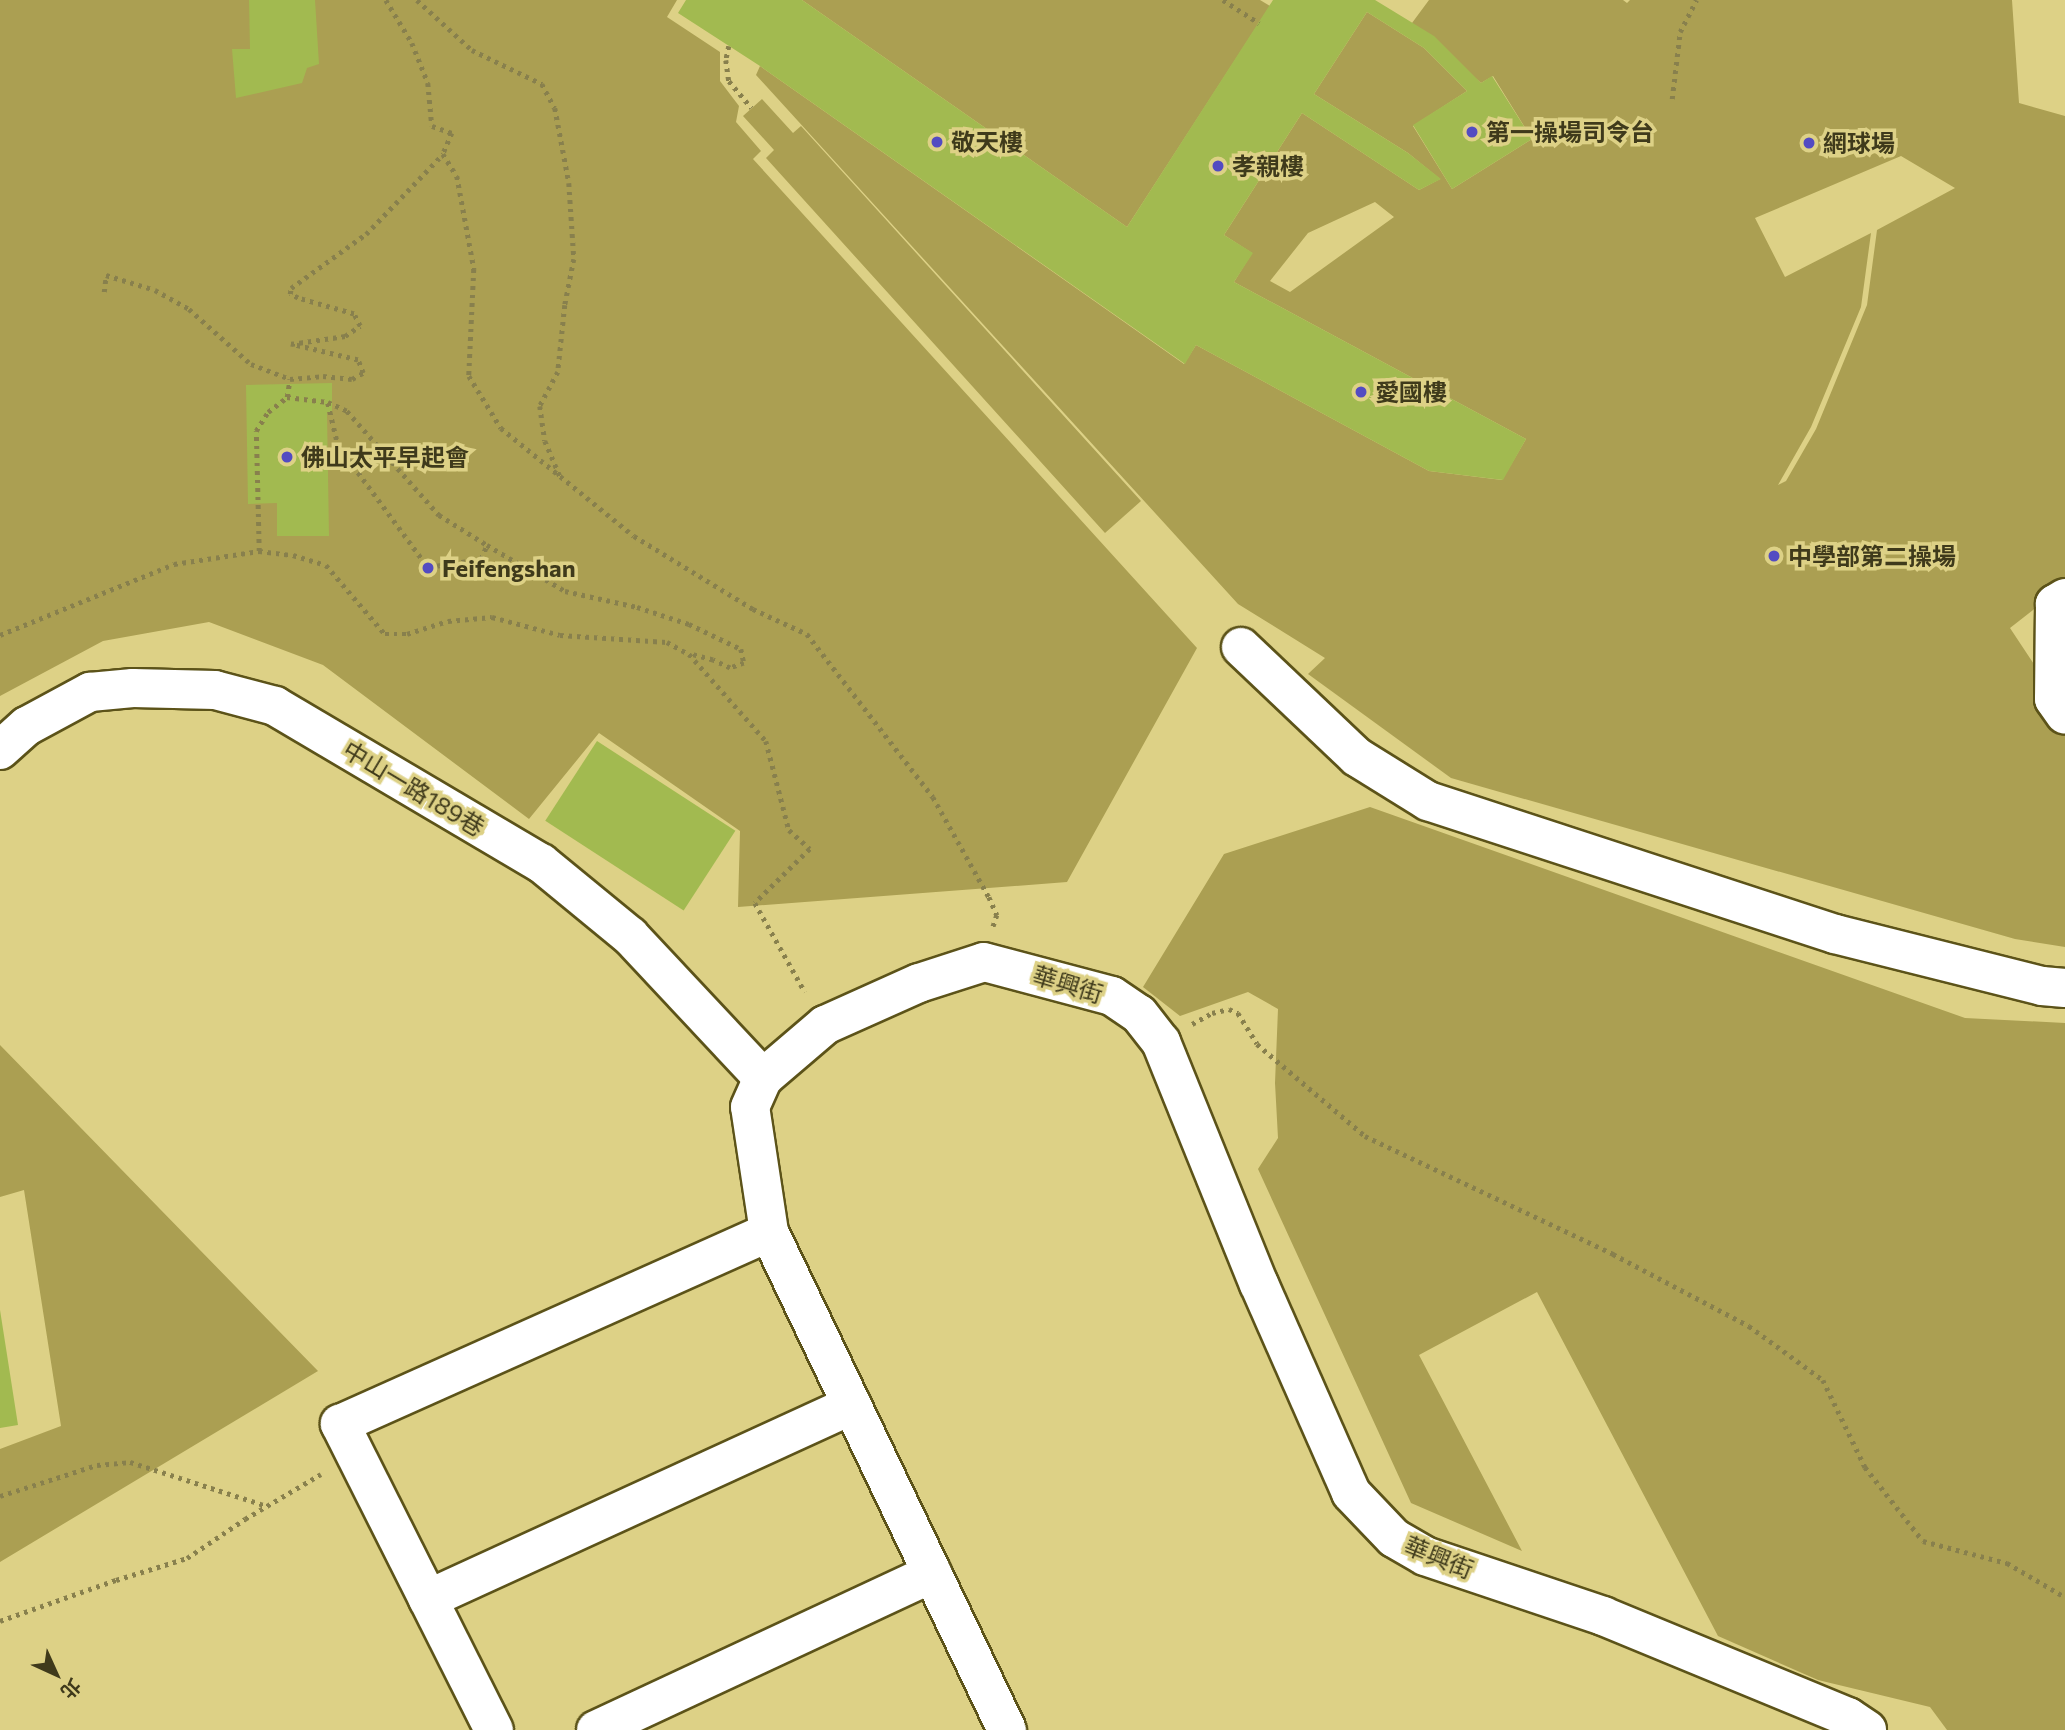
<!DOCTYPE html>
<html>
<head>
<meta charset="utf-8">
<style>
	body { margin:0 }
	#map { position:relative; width:2065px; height:1730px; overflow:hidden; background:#ddd186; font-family:Commissioner,"Noto Sans TC",sans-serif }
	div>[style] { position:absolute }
	.green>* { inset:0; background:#ab9f52 }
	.building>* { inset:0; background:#a2ba50; transform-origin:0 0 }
	.path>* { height:4.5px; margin-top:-2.25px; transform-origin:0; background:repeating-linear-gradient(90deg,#88804d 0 3.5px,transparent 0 8.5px) }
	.roads { filter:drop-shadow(2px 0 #5c5319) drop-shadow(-2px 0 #5c5319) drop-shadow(0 2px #5c5319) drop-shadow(0 -2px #5c5319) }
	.minor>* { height:38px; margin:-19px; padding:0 19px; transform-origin:19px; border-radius:19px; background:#fff }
	.dots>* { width:19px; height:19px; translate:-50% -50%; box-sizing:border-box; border:4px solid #ddd186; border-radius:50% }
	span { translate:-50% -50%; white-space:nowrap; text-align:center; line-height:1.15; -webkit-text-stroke:7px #ddd186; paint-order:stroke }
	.poi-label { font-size:24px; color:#3f3a1b; font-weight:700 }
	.left { translate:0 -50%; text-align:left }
	.street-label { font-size:24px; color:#3f3a1b }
	.north { position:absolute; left:21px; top:1639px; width:70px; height:70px; -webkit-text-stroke:5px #ddd186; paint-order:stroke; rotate:135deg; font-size:19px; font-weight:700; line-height:28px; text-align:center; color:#3f3a1b }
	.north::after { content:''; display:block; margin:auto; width:24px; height:32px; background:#3f3a1b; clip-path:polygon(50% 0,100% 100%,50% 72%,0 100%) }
</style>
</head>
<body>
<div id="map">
	<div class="green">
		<div style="clip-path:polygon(0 0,677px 0,667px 17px,720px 52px,720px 81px,739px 106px,736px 122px,761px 151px,753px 159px,1197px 648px,1067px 882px,738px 907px,740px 831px,599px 733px,529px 819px,323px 665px,209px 622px,103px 641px,0 696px)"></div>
		<div style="clip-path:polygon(802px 0,1260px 0,1270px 6px,1127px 227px)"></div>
		<div style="clip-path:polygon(evenodd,1429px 0,1623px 0,1627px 3px,1630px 0,2012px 0,2019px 103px,2065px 116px,2065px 585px,2010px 628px,2065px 711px,2065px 947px,2015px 939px,1451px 778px,1308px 674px,1325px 658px,1238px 604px,756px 75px,760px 66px,1184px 364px,1196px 345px,1429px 471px,1502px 480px,1526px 439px,1234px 282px,1252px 253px,1224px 235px,1302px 113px,1419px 190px,1440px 179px,1408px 153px,1314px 94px,1367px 12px,1424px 48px,1467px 91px,1413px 126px,1452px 189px,1532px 139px,1493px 76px,1481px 83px,1412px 23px,1429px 0,1901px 156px,1955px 188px,1877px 230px,1867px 305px,1816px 429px,1786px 481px,1778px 485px,1811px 427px,1861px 307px,1871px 233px,1785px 277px,1755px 218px,1901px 156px,1429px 0,1375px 202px,1394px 217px,1290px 292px,1270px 281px,1308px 233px,1375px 202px)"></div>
		<div style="clip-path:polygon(762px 99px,793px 133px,801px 126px,1141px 501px,1105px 533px,766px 158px,774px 150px,743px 116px)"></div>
		<div style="clip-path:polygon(1370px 807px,1965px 1018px,2065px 1023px,2065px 1730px,1947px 1730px,1930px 1707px,1818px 1680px,1718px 1636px,1537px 1292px,1419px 1355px,1522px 1551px,1411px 1503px,1258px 1169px,1278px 1138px,1275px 1083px,1278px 1009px,1248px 992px,1180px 1016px,1143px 987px,1224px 854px)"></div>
		<div style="clip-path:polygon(0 1045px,318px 1371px,0 1562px,0 1449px,61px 1426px,24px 1190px,0 1197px)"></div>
	</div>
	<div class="building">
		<div style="clip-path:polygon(249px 0,315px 0,319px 64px,307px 68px,302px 83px,236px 98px,232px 49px,250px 49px)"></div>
		<div style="clip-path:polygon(686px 0,802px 0,1127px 227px,1273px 0,1375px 0,1434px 36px,1481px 83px,1492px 76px,1532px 139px,1452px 189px,1413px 125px,1467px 91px,1424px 48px,1367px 12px,1314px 94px,1408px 153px,1441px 179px,1419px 190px,1302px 113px,1224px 235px,1253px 253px,1234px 282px,1526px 439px,1503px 480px,1429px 471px,1196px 345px,1185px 364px,760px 66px,678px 13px)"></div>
		<div style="clip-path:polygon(332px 383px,332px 412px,327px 412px,329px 536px,277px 536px,277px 503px,248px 504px,246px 385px)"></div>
		<div style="left:597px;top:741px;width:165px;height:95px;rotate:33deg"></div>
		<div style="clip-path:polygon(0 1310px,18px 1425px,0 1428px)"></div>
	</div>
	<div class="path">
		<div style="left:386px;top:0;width:50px;rotate:58.8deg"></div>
		<div style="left:412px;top:43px;width:43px;rotate:68.2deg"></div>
		<div style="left:428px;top:83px;width:43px;rotate:84.7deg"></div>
		<div style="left:432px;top:126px;width:21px;rotate:19deg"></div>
		<div style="left:452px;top:133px;width:23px;rotate:113deg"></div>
		<div style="left:443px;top:154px;width:26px;rotate:58deg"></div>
		<div style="left:457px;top:176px;width:95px;rotate:79.6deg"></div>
		<div style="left:474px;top:269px;width:107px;rotate:92.7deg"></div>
		<div style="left:469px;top:376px;width:61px;rotate:58.4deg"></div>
		<div style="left:501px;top:428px;width:171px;rotate:39.1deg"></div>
		<div style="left:634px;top:536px;width:140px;rotate:31.5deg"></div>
		<div style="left:753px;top:609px;width:60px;rotate:24.8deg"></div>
		<div style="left:807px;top:634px;width:206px;rotate:52.3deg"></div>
		<div style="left:933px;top:797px;width:115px;rotate:60.8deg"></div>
		<div style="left:989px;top:897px;width:20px;rotate:66deg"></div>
		<div style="left:997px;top:915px;width:13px;rotate:108deg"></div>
		<div style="left:417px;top:0;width:74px;rotate:42.3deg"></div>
		<div style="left:472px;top:50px;width:78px;rotate:25.9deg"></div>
		<div style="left:542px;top:84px;width:27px;rotate:62deg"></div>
		<div style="left:555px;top:108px;width:76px;rotate:79.4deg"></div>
		<div style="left:569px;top:183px;width:76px;rotate:86.2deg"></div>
		<div style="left:574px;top:259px;width:47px;rotate:101.1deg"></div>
		<div style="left:565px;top:305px;width:67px;rotate:96deg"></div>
		<div style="left:558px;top:372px;width:38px;rotate:118deg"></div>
		<div style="left:540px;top:406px;width:35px;rotate:82deg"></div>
		<div style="left:545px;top:441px;width:38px;rotate:67deg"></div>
		<div style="left:1223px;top:0;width:43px;rotate:32.6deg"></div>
		<div style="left:729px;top:46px;width:14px;rotate:102deg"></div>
		<div style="left:726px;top:60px;width:21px;rotate:82deg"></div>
		<div style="left:729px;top:81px;width:35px;rotate:50deg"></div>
		<div style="left:1672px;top:99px;width:67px;rotate:-83.2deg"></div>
		<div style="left:1680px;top:32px;width:36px;rotate:-63deg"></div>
		<div style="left:104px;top:292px;width:17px;rotate:-83deg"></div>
		<div style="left:106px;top:275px;width:51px;rotate:17deg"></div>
		<div style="left:155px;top:290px;width:39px;rotate:29deg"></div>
		<div style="left:189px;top:309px;width:83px;rotate:41.6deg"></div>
		<div style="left:251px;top:364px;width:42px;rotate:21deg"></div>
		<div style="left:287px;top:397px;width:18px;rotate:-81deg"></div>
		<div style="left:290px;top:379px;width:33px;rotate:-5deg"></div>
		<div style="left:323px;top:376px;width:29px;rotate:6deg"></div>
		<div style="left:352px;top:379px;width:13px;rotate:-29deg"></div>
		<div style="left:363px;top:373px;width:14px;rotate:-111deg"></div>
		<div style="left:358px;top:360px;width:69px;rotate:-166.6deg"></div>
		<div style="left:291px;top:344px;width:55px;rotate:-8.4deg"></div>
		<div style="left:345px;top:336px;width:18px;rotate:-34deg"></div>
		<div style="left:360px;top:326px;width:13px;rotate:-117deg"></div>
		<div style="left:354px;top:314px;width:58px;rotate:-164.1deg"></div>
		<div style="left:298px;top:298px;width:9px;rotate:-153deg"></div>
		<div style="left:290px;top:294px;width:6px;rotate:-81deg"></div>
		<div style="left:291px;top:288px;width:92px;rotate:-35.8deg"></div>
		<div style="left:366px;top:234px;width:111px;rotate:-46.1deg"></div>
		<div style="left:328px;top:403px;width:43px;rotate:76.6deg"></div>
		<div style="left:338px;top:445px;width:152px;rotate:53.6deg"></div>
		<div style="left:428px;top:567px;width:54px;rotate:-8.6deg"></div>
		<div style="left:481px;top:559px;width:15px;rotate:-67deg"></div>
		<div style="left:259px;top:551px;width:120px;rotate:-91.4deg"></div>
		<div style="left:256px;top:431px;width:22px;rotate:-58deg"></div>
		<div style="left:268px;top:412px;width:24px;rotate:-38deg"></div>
		<div style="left:287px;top:397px;width:41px;rotate:7deg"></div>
		<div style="left:328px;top:402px;width:21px;rotate:25deg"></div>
		<div style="left:347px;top:411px;width:139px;rotate:48.5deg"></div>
		<div style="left:439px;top:515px;width:57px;rotate:32deg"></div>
		<div style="left:487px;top:545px;width:91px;rotate:30.5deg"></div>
		<div style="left:565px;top:591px;width:74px;rotate:12.5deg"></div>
		<div style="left:637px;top:607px;width:55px;rotate:18.1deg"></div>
		<div style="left:689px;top:624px;width:58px;rotate:25.7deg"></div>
		<div style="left:741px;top:649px;width:14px;rotate:78deg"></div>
		<div style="left:744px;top:663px;width:15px;rotate:160deg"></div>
		<div style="left:730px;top:668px;width:19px;rotate:-155deg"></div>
		<div style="left:713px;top:660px;width:23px;rotate:-165deg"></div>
		<div style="left:0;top:635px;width:188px;rotate:-22.2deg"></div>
		<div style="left:174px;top:564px;width:86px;rotate:-8.7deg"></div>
		<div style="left:259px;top:551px;width:34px;rotate:7deg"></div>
		<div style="left:293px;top:555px;width:34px;rotate:17deg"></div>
		<div style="left:326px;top:565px;width:91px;rotate:49.5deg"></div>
		<div style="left:385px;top:634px;width:22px"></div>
		<div style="left:407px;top:634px;width:43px;rotate:-17.6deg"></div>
		<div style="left:448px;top:621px;width:44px;rotate:-5.2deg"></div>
		<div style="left:492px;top:617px;width:70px;rotate:14.8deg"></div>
		<div style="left:560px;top:635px;width:107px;rotate:3.7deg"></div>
		<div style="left:667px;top:642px;width:25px;rotate:29deg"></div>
		<div style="left:689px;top:654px;width:116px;rotate:48.5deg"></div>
		<div style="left:766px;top:741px;width:92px;rotate:75.5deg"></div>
		<div style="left:789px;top:830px;width:28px;rotate:42deg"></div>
		<div style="left:810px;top:849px;width:77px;rotate:135.5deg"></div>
		<div style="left:755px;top:903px;width:102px;rotate:60.7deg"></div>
		<div style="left:1192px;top:1024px;width:23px;rotate:-29deg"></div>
		<div style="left:1212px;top:1013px;width:17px;rotate:-13deg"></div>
		<div style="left:1229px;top:1009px;width:10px;rotate:24deg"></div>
		<div style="left:1238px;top:1013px;width:36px;rotate:58deg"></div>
		<div style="left:1257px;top:1044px;width:142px;rotate:40.4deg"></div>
		<div style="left:1365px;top:1136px;width:275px;rotate:25.4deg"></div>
		<div style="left:1613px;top:1254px;width:154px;rotate:27.9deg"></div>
		<div style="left:1749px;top:1326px;width:92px;rotate:36.1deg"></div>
		<div style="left:1823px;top:1380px;width:97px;rotate:64.2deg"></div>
		<div style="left:1865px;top:1467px;width:94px;rotate:51.9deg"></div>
		<div style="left:1923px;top:1541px;width:87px;rotate:14.7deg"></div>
		<div style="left:2007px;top:1563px;width:67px;rotate:30.4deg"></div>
		<div style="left:0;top:1496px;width:102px;rotate:-17.7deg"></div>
		<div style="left:97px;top:1465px;width:33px;rotate:-5deg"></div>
		<div style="left:130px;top:1462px;width:144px;rotate:17.8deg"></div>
		<div style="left:0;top:1621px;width:123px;rotate:-19.5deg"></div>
		<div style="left:116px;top:1580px;width:74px;rotate:-17.2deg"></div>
		<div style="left:187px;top:1558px;width:70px;rotate:-33.9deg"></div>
		<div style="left:245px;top:1519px;width:88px;rotate:-30.6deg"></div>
	</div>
	<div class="roads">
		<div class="minor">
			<div style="left:2065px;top:598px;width:12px;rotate:149deg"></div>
			<div style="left:2055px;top:604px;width:95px;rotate:90.6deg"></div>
			<div style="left:2054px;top:699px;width:19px;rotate:55deg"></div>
			<div style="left:1241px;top:647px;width:160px;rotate:43.5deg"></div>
			<div style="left:1357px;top:757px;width:84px;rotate:31.8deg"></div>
			<div style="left:1428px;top:801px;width:428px;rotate:18.1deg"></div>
			<div style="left:1835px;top:934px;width:213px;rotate:14.1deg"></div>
			<div style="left:2042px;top:986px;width:23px;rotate:5deg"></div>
			<div style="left:0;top:750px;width:36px;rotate:-42deg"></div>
			<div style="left:27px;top:726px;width:72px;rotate:-28.4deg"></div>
			<div style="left:90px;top:692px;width:43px;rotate:-5.3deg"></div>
			<div style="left:133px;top:688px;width:82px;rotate:1.4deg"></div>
			<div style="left:215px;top:690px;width:62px;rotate:14.9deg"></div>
			<div style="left:275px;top:706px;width:309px;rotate:30.6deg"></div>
			<div style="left:541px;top:863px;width:115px;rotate:39.4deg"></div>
			<div style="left:630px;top:936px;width:195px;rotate:46.9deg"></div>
			<div style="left:428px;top:1599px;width:466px;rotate:-24.6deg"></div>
			<div style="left:494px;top:1730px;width:343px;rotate:-116.7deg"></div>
			<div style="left:340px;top:1424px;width:470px;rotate:-24.1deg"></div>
			<div style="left:596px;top:1730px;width:371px;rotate:-25deg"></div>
			<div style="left:1007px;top:1730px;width:552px;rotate:-115.54deg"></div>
			<div style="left:769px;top:1232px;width:126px;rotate:-98.6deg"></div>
			<div style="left:750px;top:1107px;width:32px;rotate:-66deg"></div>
			<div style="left:763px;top:1078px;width:82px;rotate:-40.5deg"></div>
			<div style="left:825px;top:1025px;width:103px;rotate:-24.1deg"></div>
			<div style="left:919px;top:983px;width:68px;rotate:-17.9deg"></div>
			<div style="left:984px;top:962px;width:132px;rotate:14.9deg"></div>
			<div style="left:1112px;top:996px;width:32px;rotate:34deg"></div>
			<div style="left:1139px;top:1014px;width:36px;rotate:52deg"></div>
			<div style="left:1161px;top:1042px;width:261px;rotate:68deg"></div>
			<div style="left:1259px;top:1284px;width:228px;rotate:66.2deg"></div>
			<div style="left:1351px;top:1493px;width:62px;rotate:46.3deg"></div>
			<div style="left:1394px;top:1538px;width:36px;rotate:30deg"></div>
			<div style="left:1425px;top:1556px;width:188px;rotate:18.6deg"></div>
			<div style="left:1603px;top:1616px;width:265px;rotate:22.4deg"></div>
			<div style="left:1848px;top:1717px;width:23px;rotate:34deg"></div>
		</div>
	</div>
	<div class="dots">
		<div style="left:1472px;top:132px;background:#534bc2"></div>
		<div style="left:937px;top:142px;background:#534bc2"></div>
		<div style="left:1809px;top:143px;background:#534bc2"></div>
		<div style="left:1218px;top:166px;background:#534bc2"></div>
		<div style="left:1361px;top:392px;background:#534bc2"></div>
		<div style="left:287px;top:457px;background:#534bc2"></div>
		<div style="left:1774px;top:556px;background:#534bc2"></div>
		<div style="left:428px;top:568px;background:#534bc2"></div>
	</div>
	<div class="poi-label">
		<span class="left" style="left:1486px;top:132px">第一操場司令台</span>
		<span class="left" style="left:951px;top:142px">敬天樓</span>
		<span class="left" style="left:1823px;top:143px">網球場</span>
		<span class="left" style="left:1232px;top:166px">孝親樓</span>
		<span class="left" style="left:1375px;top:392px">愛國樓</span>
		<span class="left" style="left:301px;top:457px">佛山太平早起會</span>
		<span class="left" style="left:1788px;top:556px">中學部第二操場</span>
		<span class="left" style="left:442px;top:568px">Feifengshan</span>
	</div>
	<div class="street-label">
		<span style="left:414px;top:788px;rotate:31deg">中山一路189巷</span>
		<span style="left:1068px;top:984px;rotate:17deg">華興街</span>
		<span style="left:1439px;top:1557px;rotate:22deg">華興街</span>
	</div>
	<div class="north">北</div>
</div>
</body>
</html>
